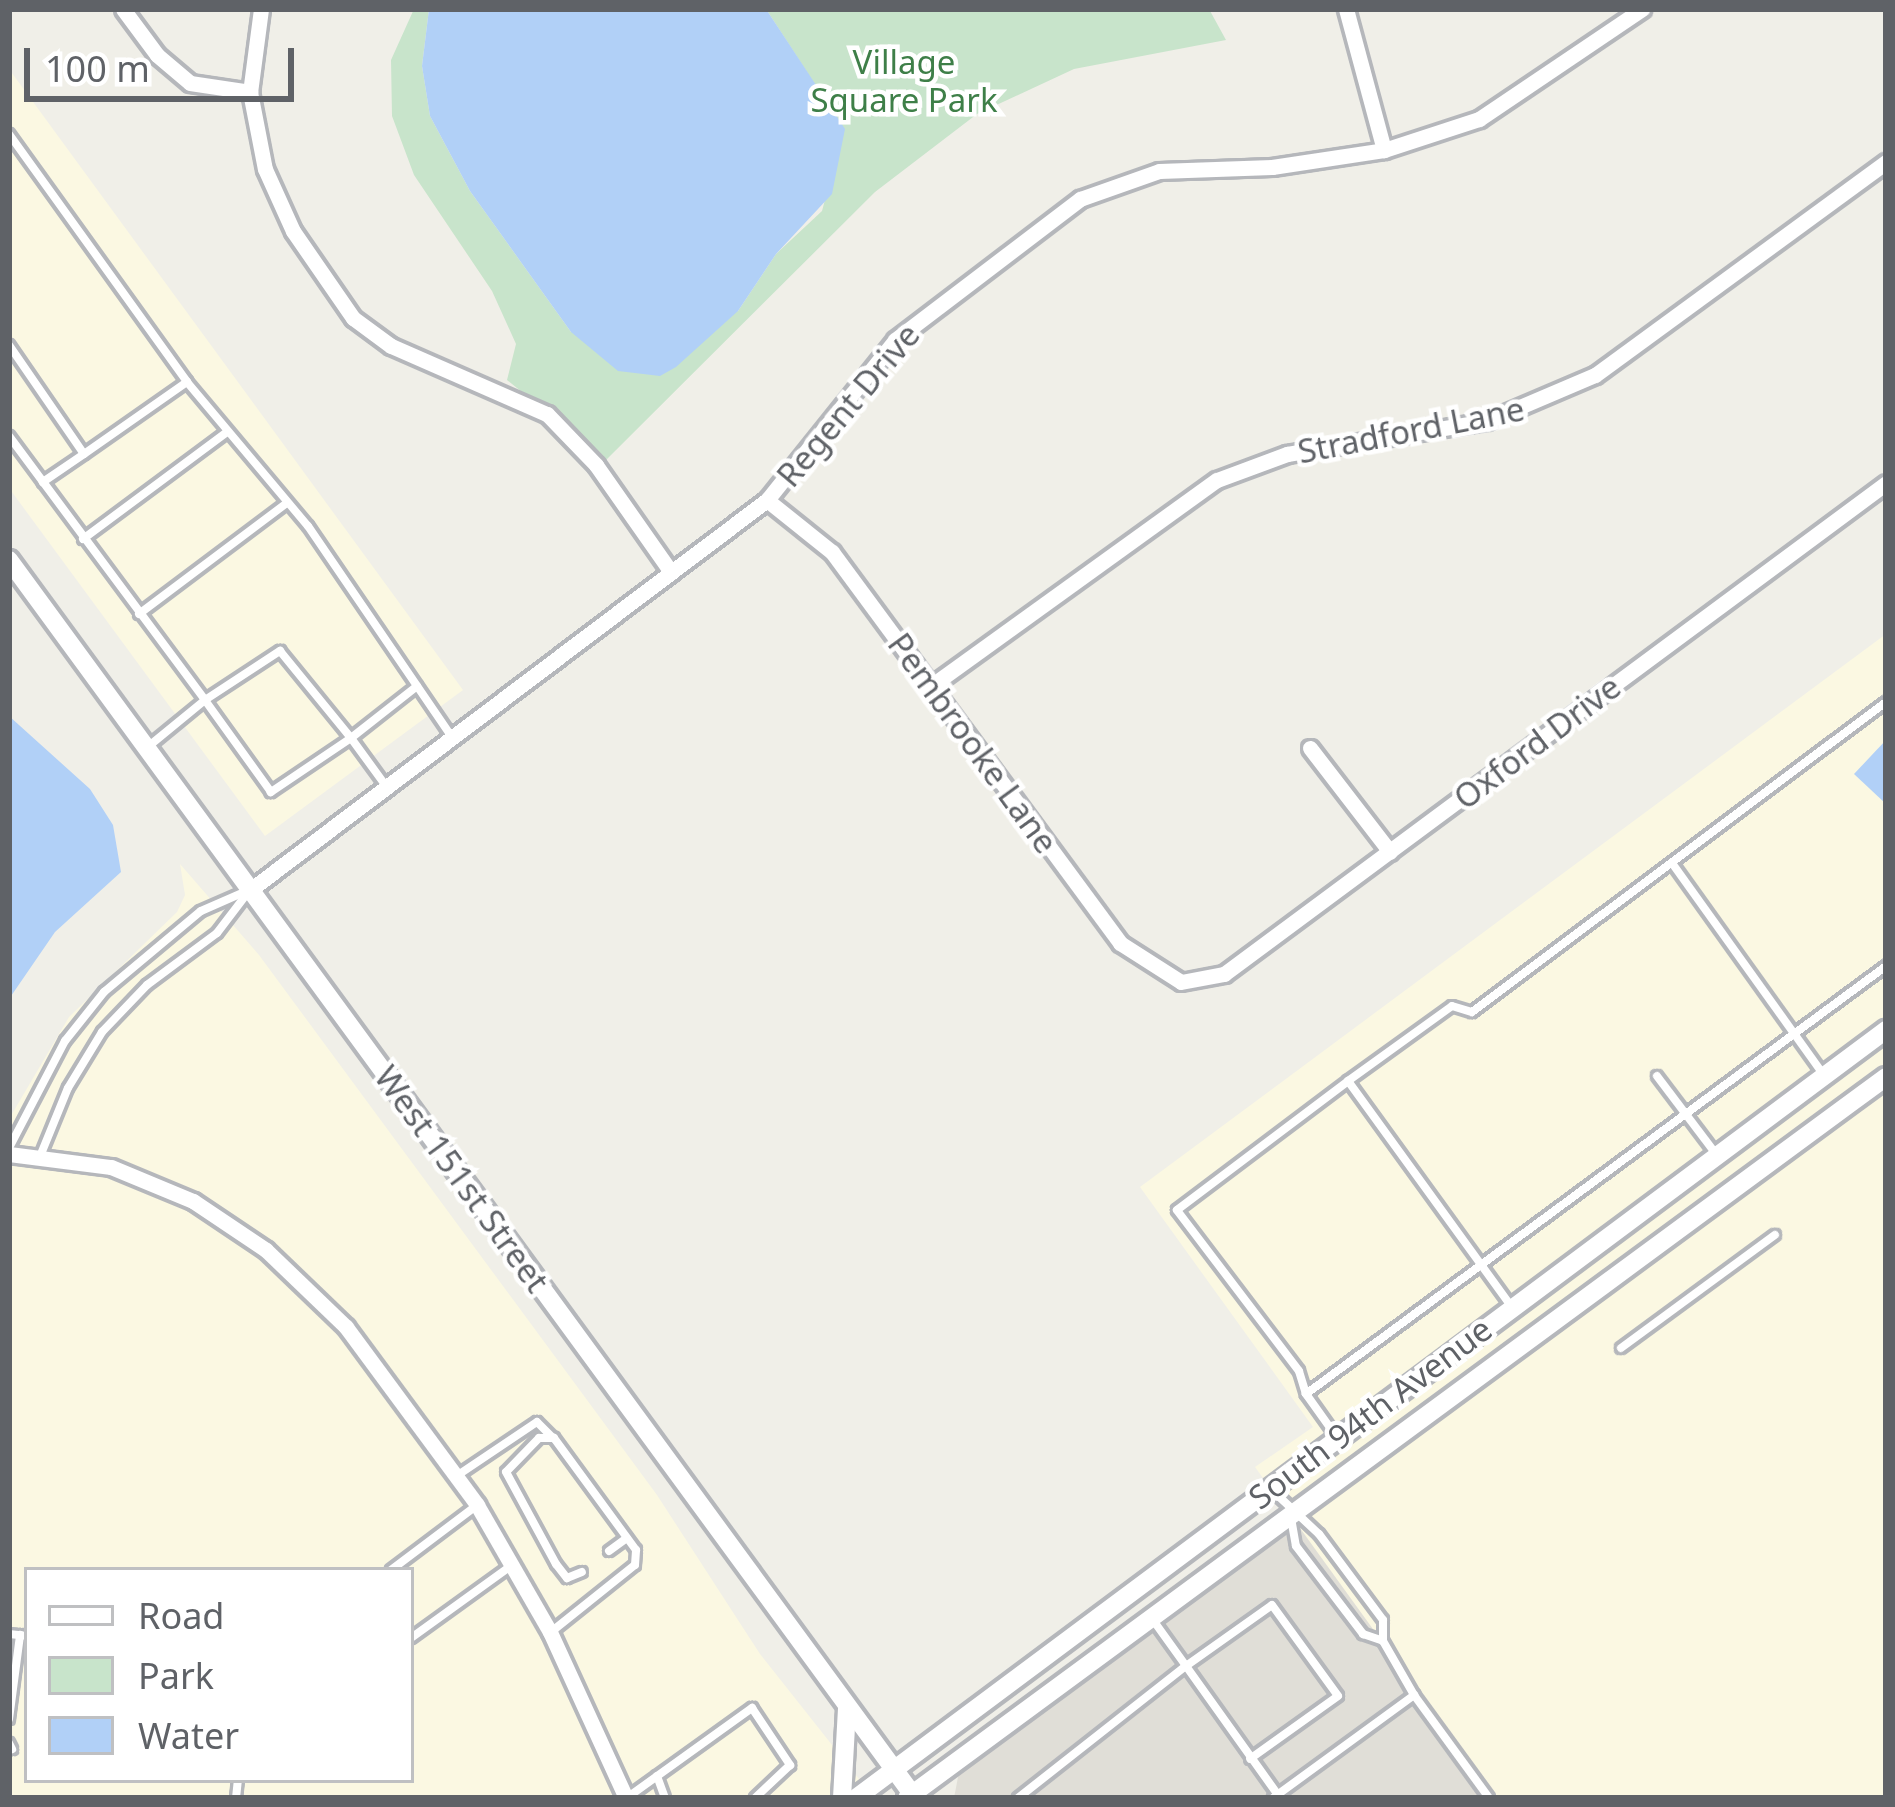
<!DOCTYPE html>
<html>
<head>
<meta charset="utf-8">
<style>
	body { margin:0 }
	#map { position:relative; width:1895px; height:1807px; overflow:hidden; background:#f0efe8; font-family:"Noto Sans",sans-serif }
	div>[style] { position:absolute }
	.commercial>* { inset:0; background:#fbf8e2 }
	.education>* { inset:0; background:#e0ded7 }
	.green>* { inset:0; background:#c8e4cb }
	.water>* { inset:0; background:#b1d0f7 }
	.roads { filter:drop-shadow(3px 0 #b5b7bb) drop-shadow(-3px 0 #b5b7bb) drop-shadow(0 3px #b5b7bb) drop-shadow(0 -3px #b5b7bb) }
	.service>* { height:8px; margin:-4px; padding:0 4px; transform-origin:4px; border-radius:4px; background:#fff }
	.minor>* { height:15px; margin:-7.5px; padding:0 7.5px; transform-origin:7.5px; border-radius:7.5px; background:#fff }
	.tertiary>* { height:18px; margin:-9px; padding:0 9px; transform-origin:9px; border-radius:9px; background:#fff }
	span { translate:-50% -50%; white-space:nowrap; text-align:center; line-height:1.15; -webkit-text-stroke:9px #fff; paint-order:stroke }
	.park-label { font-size:33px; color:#3e7f48 }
	.street-label { font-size:33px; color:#5f6267 }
	.frame { position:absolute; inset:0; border:12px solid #5f6267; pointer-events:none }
	.legend { position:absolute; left:24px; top:1567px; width:390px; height:216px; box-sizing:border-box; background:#fff; border:3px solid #bfc0c2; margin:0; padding:15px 21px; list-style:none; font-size:36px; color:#5f6267 }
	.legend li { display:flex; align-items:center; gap:24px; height:60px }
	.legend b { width:60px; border:3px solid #bfc0c2 }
	.scale { position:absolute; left:24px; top:48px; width:270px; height:54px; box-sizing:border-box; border:6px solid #5f6267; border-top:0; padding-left:15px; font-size:36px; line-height:42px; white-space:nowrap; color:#5f6267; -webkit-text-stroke:9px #fff; paint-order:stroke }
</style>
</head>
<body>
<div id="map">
	<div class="commercial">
		<div style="clip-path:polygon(9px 69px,463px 690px,265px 836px,9px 488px)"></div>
		<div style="clip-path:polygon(1886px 634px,1886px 1798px,1495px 1798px,1255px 1467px,1313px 1427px,1140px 1187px)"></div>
		<div style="clip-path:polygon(evenodd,180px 864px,259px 955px,657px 1495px,760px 1654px,874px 1798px,9px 1798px,9px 1119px,69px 1017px,177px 912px,185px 895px,180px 864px,27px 1570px,411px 1570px,411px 1780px,27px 1780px,27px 1570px)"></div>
	</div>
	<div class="education">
		<div style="clip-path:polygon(1297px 1524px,1495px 1798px,954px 1798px,959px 1772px)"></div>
	</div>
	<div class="green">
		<div style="clip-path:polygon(414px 9px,429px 9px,422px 66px,430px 116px,470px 191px,571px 332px,738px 311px,776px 254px,822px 211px,844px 129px,766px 9px,1209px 9px,1226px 40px,1074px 69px,977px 114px,875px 192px,606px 460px,507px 380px,516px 344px,492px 291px,414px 175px,392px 116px,391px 60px)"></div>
	</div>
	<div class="water">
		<div style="clip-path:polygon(429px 9px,766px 9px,845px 129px,832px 194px,776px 254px,738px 311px,676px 367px,660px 376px,618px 371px,571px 332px,470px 191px,430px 116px,422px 66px)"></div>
		<div style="clip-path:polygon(9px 716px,90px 789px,113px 825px,121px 872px,55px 932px,9px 999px)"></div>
		<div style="clip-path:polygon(1886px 740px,1886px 804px,1854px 774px)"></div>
	</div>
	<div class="roads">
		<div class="service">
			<div style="left:9px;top:134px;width:305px;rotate:54.3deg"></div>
			<div style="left:9px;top:345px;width:132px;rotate:55.5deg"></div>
			<div style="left:84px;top:454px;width:50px;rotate:145.7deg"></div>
			<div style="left:9px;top:436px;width:329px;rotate:53.4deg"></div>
			<div style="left:205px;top:700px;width:90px;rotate:-33.2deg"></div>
			<div style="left:280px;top:651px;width:112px;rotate:50.8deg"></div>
			<div style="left:351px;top:738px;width:97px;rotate:146deg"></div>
			<div style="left:271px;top:792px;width:113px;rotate:-125.7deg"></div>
			<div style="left:205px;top:700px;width:72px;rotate:140.6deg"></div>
			<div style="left:84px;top:454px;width:126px;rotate:-35deg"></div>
			<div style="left:187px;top:382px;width:188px;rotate:50deg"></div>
			<div style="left:308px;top:526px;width:255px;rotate:55.7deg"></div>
			<div style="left:83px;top:539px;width:179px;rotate:-36.6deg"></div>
			<div style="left:139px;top:614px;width:185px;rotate:-36.9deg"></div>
			<div style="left:386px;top:786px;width:59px;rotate:-126.1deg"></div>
			<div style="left:351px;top:738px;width:84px;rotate:-38.2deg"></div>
			<div style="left:1672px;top:863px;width:261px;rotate:54.4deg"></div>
			<div style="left:1657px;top:1076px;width:98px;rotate:52.9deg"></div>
			<div style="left:9px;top:1148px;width:121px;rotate:-62.4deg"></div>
			<div style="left:65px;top:1041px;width:63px;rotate:-51.5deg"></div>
			<div style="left:104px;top:992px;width:126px;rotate:-39.9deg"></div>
			<div style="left:201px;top:911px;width:52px;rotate:-23.6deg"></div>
			<div style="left:41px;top:1154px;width:71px;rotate:-67.8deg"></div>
			<div style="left:68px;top:1088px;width:66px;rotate:-58.7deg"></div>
			<div style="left:102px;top:1032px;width:65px;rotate:-46.2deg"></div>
			<div style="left:147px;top:985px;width:87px;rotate:-36.6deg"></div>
			<div style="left:217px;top:933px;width:53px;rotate:-52.7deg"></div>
			<div style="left:1511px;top:1306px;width:278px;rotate:-125.9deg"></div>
			<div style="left:1348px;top:1081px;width:128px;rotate:-35.8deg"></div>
			<div style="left:1452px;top:1006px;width:21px;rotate:17deg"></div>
			<div style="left:1472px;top:1012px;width:517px;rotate:-36.83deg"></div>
			<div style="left:1621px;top:1348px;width:191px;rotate:-36.3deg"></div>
			<div style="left:1306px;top:1394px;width:24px;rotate:-107deg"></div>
			<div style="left:1299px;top:1371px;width:202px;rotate:-127.2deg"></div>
			<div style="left:1177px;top:1210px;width:214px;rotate:-37deg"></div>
			<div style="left:1336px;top:1436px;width:52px;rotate:-125.5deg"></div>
			<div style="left:1306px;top:1394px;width:721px;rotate:-36.42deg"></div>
			<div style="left:458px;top:1475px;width:95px;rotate:-33.9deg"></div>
			<div style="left:537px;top:1422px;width:23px;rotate:45deg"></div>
			<div style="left:1273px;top:1491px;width:63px;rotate:43.1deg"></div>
			<div style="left:1319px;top:1534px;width:107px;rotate:53.3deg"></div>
			<div style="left:1383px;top:1620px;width:21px;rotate:90deg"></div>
			<div style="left:1383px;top:1641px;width:62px;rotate:60.1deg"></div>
			<div style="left:1414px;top:1695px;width:127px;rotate:53.9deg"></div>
			<div style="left:1291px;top:1518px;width:28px;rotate:80deg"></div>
			<div style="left:1296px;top:1546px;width:111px;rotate:52.7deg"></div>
			<div style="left:1363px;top:1634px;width:21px;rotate:19deg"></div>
			<div style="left:609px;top:1551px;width:22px;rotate:-36deg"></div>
			<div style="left:391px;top:1570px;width:106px;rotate:-37deg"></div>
			<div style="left:1153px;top:1620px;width:57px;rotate:54.3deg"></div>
			<div style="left:1186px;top:1666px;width:105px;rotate:-35.3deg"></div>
			<div style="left:1272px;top:1605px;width:112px;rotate:54deg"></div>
			<div style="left:1338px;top:1696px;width:108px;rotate:144.4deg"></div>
			<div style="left:551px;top:1632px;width:107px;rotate:-38.6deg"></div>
			<div style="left:635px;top:1565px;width:15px;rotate:-86deg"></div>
			<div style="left:636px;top:1550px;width:139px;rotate:-126.2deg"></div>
			<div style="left:554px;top:1438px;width:15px;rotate:180deg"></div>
			<div style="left:539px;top:1438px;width:47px;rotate:134.1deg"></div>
			<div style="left:506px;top:1472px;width:105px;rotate:61.5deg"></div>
			<div style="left:556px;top:1564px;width:18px;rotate:52deg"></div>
			<div style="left:567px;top:1578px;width:16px;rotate:-22deg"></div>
			<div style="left:9px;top:1634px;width:18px;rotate:6deg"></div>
			<div style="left:411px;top:1638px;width:123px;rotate:-35.8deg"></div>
			<div style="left:9px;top:1719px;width:85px;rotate:-82.5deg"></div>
			<div style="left:9px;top:1743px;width:7px;rotate:63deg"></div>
			<div style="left:657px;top:1776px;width:23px;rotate:70deg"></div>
			<div style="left:628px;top:1797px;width:153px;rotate:-35.7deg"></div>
			<div style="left:752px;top:1708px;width:69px;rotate:56.3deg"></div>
			<div style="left:790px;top:1765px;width:48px;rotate:136.7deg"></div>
			<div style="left:236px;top:1798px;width:18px;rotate:-84deg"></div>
			<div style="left:1018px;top:1798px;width:214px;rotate:-38.2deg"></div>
			<div style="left:1186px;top:1666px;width:158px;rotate:54.5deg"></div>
			<div style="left:1273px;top:1798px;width:175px;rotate:-36.1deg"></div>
		</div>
		<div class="minor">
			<div style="left:123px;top:9px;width:57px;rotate:53.5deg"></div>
			<div style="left:157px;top:55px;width:43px;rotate:40.3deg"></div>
			<div style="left:190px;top:83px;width:61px;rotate:8.5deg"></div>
			<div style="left:261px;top:9px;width:84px;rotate:97.5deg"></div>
			<div style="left:250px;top:92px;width:78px;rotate:79deg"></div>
			<div style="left:265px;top:169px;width:68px;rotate:65.7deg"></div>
			<div style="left:293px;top:231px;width:106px;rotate:55.4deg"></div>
			<div style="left:353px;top:318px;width:47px;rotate:36.4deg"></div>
			<div style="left:391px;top:346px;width:170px;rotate:23.6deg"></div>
			<div style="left:547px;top:414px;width:71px;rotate:46.1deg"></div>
			<div style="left:596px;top:465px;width:131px;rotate:55deg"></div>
			<div style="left:1346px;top:9px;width:146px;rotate:74.9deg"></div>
			<div style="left:767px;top:500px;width:83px;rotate:38.7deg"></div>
			<div style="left:832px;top:552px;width:486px;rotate:53.6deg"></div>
			<div style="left:1120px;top:943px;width:72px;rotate:32.6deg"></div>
			<div style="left:1181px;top:982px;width:44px;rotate:-10.5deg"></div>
			<div style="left:1224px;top:974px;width:824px;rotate:-36.56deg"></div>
			<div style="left:931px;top:686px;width:352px;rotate:-35.8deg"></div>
			<div style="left:1217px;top:480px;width:75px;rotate:-20.4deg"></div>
			<div style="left:1287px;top:454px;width:203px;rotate:-9.4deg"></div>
			<div style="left:1487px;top:421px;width:117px;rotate:-23.1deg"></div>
			<div style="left:1595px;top:375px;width:361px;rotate:-36.2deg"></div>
			<div style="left:1310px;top:748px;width:131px;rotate:52.4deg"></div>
			<div style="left:250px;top:890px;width:648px;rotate:-37.03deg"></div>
			<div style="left:767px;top:500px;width:205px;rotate:-51.3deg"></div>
			<div style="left:895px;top:340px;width:233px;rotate:-37.3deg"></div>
			<div style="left:1080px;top:199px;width:84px;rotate:-19.5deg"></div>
			<div style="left:1159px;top:171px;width:113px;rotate:-2deg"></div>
			<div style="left:1272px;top:167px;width:113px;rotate:-8.6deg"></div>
			<div style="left:1384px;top:150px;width:100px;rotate:-18.1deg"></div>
			<div style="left:1479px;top:119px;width:197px;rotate:-34deg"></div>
			<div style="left:9px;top:1154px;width:103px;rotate:7.3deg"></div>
			<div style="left:111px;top:1167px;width:89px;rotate:22.5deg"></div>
			<div style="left:193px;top:1201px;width:88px;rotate:33.9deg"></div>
			<div style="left:266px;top:1250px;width:111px;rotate:43.9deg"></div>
			<div style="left:346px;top:1327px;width:221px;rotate:53.6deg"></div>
			<div style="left:477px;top:1505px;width:146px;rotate:60.1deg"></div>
			<div style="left:550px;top:1632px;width:183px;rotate:65.4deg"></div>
		</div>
		<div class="tertiary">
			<div style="left:9px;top:560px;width:1534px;rotate:53.8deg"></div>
			<div style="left:842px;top:1798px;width:89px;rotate:-86.8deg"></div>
			<div style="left:856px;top:1798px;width:1285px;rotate:-36.71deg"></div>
			<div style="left:907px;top:1798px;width:1216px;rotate:-36.37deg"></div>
		</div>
	</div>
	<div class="park-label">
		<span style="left:904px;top:81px">Village<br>Square Park</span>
	</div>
	<div class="street-label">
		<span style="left:848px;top:405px;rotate:-50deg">Regent Drive</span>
		<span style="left:1411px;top:430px;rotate:-11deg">Stradford Lane</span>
		<span style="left:1537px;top:742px;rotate:-37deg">Oxford Drive</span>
		<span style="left:973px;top:743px;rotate:54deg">Pembrooke Lane</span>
		<span style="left:462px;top:1179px;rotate:54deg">West 151st Street</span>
		<span style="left:1370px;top:1413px;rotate:-37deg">South 94th Avenue</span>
	</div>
	<div class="frame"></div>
	<ul class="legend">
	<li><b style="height:15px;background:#fff"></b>Road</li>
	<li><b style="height:33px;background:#c8e4cb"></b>Park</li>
	<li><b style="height:33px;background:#b1d0f7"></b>Water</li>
	</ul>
	<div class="scale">100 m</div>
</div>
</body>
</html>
